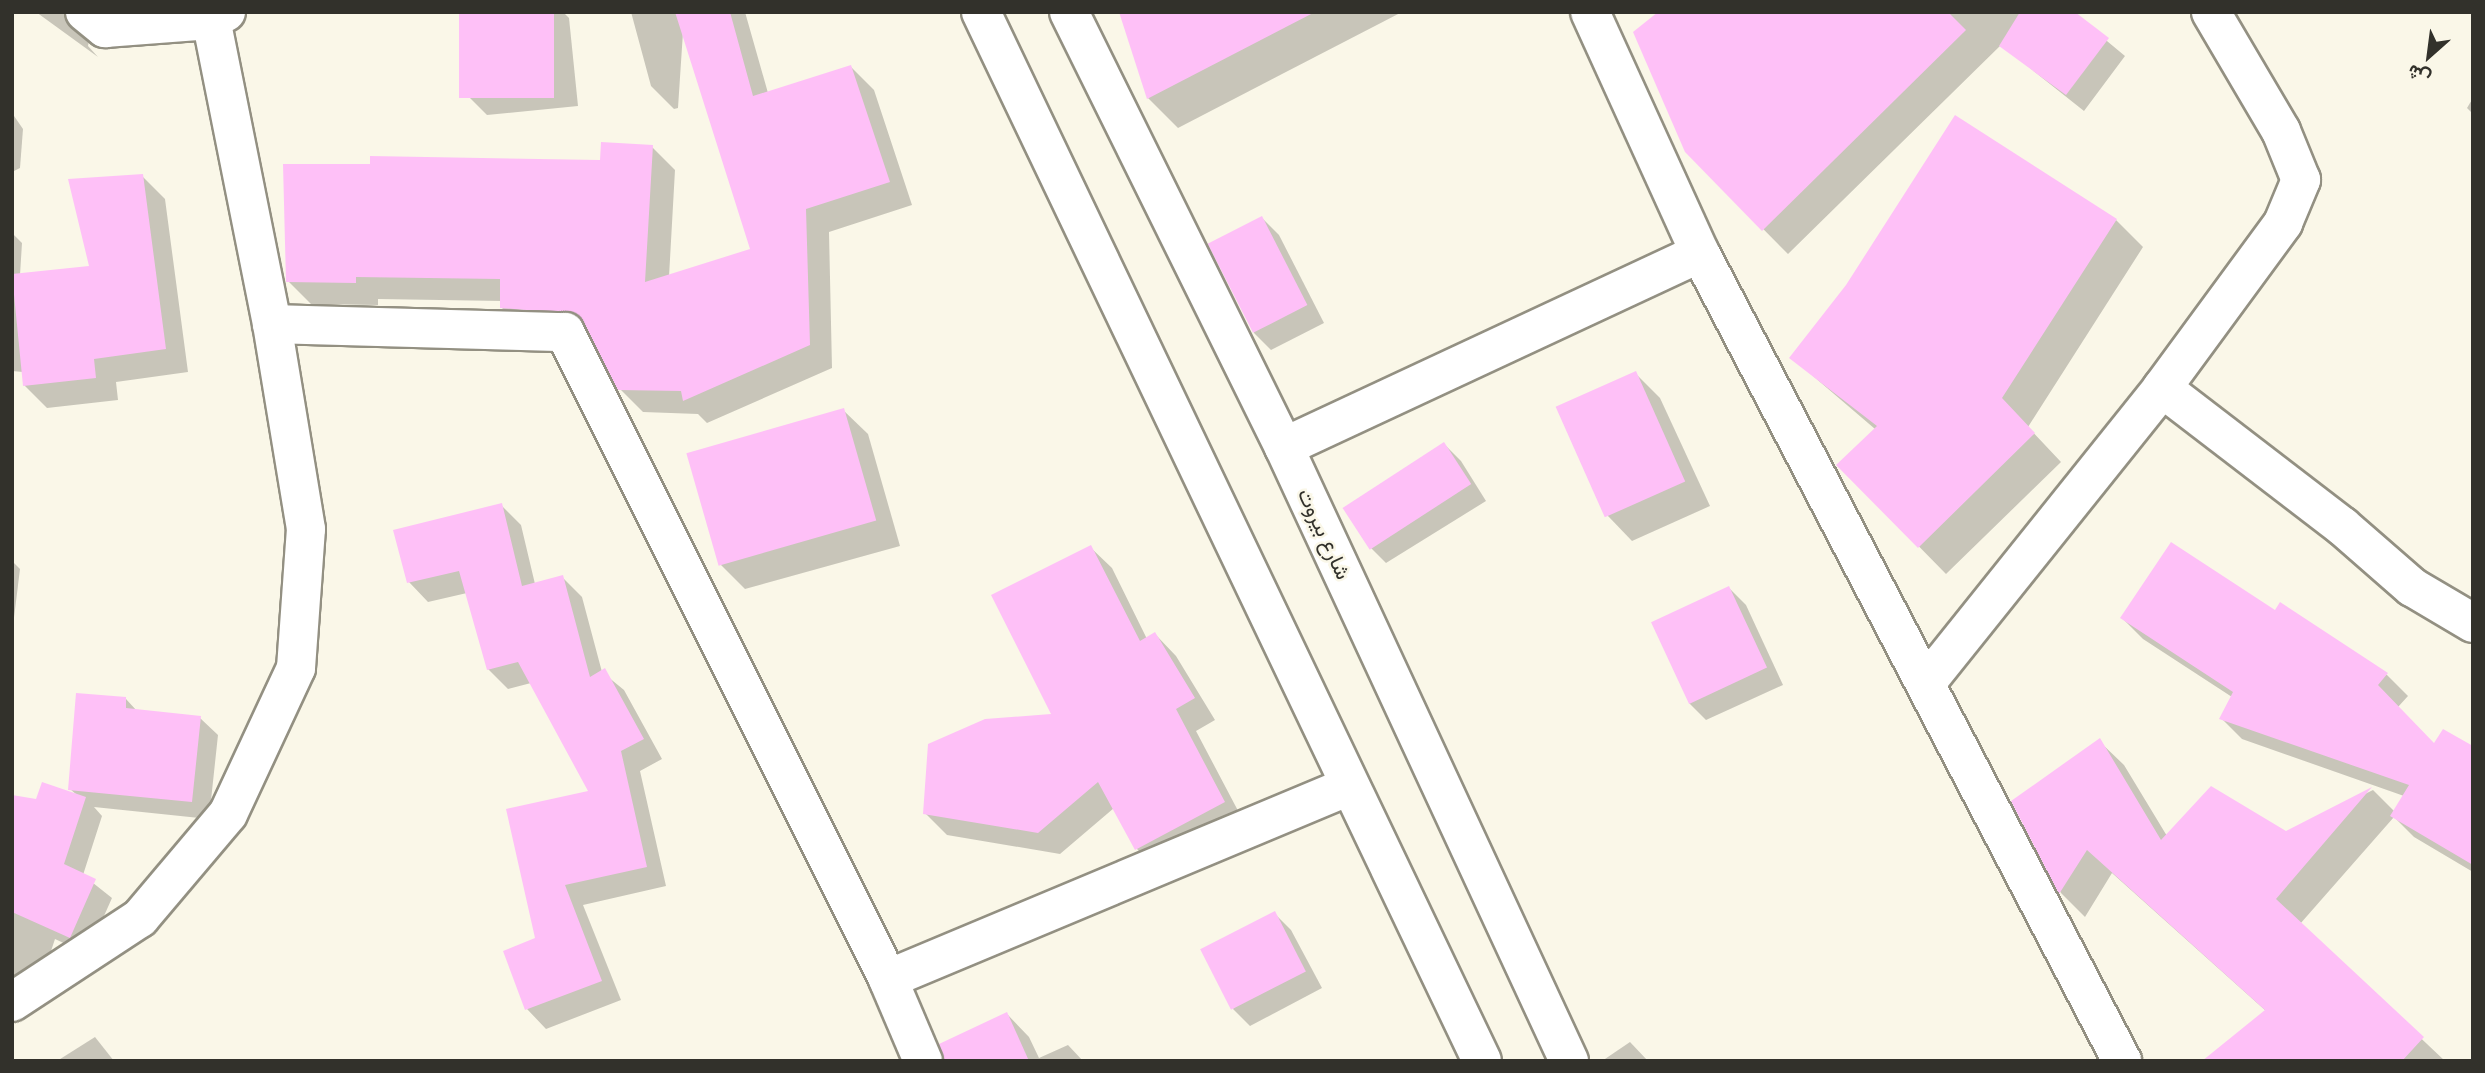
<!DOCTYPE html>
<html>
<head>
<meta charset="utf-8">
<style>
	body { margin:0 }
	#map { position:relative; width:2485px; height:1073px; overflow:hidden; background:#faf7e8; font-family:Figtree,Vazirmatn,sans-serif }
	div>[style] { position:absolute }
	.shadow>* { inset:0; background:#0003 }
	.building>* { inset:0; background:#fec0f7; transform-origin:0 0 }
	.roads { filter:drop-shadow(2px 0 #939082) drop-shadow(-2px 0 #939082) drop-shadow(0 2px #939082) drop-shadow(0 -2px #939082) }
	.minor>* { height:38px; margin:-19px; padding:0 19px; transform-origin:19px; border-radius:19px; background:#fff }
	.secondary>* { height:38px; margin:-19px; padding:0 19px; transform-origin:19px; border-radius:19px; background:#fff }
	span { translate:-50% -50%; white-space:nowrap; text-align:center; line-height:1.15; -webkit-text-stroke:5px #faf7e8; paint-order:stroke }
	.street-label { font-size:21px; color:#32312b }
	.frame { position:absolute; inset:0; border:14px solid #32312b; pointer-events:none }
	.north { position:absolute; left:2394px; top:21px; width:70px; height:70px; -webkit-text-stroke:5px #faf7e8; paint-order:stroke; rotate:208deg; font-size:19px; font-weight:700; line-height:28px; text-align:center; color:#32312b }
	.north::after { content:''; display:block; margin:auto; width:24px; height:32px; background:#32312b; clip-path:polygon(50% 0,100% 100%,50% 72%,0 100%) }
</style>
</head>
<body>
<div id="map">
	<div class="shadow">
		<div style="clip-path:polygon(36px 12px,126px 12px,93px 22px,88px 46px,98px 57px)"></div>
		<div style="clip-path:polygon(461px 12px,563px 12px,569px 18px,578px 106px,487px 115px,470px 98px)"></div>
		<div style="clip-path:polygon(631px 12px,745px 12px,768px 93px,851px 67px,874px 90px,912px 205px,829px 232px,832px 368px,707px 423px,698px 414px,643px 412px,620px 389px,591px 336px,525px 331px,502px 308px,502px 301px,378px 299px,378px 305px,311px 304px,288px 281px,652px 147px,675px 170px,669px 277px,752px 251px,683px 32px,678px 108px,674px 109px,651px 86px)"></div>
		<div style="clip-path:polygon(1142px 12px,1402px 12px,1178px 128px,1148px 98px)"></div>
		<div style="clip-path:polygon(1783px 12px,2072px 12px,2125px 56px,2084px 111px,2001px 45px,1788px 254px,1686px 151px)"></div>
		<div style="clip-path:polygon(2473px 98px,2473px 114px,2467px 108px)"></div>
		<div style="clip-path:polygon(12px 113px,23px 129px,20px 168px,12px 172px)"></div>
		<div style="clip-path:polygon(142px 176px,165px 199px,188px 372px,116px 382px,118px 400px,47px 408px,24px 385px,23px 372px,12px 371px,12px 233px,22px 243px,20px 275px,91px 267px)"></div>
		<div style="clip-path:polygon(1262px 218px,1279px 235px,1324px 323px,1271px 350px,1254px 333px)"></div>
		<div style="clip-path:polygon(2116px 220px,2143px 247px,2028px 427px,2061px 462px,1946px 574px,1839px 465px,1875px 429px,1792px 358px)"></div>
		<div style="clip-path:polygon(1635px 373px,1660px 398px,1710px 506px,1632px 541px,1608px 516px,1558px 408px)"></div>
		<div style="clip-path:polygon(843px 410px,868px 434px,900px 546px,745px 589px,720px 564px)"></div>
		<div style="clip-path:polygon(1444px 444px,1461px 461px,1486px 501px,1386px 563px,1369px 546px)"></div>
		<div style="clip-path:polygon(501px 505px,521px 525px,535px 584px,562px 577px,582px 597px,602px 672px,624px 690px,662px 759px,640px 771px,666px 886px,583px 905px,621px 1000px,546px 1029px,527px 1009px,537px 940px,591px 792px,531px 683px,508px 689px,488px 669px,467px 593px,428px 602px,409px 582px)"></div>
		<div style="clip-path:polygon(1090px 547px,1112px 568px,1147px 639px,1155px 634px,1176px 656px,1215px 720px,1196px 731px,1245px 824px,1158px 871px,1137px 849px,1114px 808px,1060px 854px,947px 835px,925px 813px,1054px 716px)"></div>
		<div style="clip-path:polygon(12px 561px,20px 569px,12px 634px)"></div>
		<div style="clip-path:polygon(1729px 588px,1746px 605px,1783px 685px,1706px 720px,1689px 703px)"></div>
		<div style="clip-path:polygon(2280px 605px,2387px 675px,2408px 696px,2398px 707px,2435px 745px,2473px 748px,2473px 872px,2414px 837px,2394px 817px,2300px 924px,2445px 1061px,2205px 1061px,2266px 1011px,2112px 873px,2085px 917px,2061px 893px,2013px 801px,2099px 741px,2124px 765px,2167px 836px,2286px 833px,2373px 790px,2395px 812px,2404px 796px,2242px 739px,2221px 718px,2232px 697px,2143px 639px,2122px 618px,2276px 613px)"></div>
		<div style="clip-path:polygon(126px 699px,137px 711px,200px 718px,218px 735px,209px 819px,94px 807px,102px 816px,83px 875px,112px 898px,87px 954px,55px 939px,39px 987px,12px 997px,12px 797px,38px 801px,77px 795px,70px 789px)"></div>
		<div style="clip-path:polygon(1274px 913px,1291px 930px,1322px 988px,1250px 1026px,1233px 1009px)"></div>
		<div style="clip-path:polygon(1007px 1014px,1029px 1037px,1039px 1058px,1068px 1045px,1083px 1061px,945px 1061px)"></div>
		<div style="clip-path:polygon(95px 1037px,114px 1061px,57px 1061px)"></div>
		<div style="clip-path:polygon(1630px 1042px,1648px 1061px,1602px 1061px)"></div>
	</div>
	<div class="building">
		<div style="left:459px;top:12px;width:95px;height:86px"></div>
		<div style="clip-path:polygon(675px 12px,730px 12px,753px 96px,851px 65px,890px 182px,806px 209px,810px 345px,683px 401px,681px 391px,618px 390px,577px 314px,500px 308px,500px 279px,356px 277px,356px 283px,286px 282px,283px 164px,370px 164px,370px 156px,600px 160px,601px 142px,653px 145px,645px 282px,750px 249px)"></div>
		<div style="clip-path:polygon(1119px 12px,1315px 12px,1147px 99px)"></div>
		<div style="clip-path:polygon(1658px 12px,1948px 12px,1966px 30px,1762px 231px,1685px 152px,1633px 32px)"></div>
		<div style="clip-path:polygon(2020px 12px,2075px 12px,2109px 38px,2066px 95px,1999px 46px)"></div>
		<div style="clip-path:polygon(1955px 115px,2117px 219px,2002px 398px,2035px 433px,1918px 548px,1836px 465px,1877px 426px,1789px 358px,1846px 285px)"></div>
		<div style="clip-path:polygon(143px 174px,166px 349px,94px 359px,96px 378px,23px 386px,12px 274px,89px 266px,68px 179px)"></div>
		<div style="left:1262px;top:216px;width:100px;height:61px;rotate:63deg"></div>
		<div style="left:1636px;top:371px;width:121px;height:88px;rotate:66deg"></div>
		<div style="left:844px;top:408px;width:117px;height:164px;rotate:74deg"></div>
		<div style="left:1444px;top:442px;width:50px;height:121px;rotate:57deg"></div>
		<div style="clip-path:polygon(502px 503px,522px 586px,563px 575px,590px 677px,605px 668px,644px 739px,621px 751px,647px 867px,565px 885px,602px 981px,525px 1010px,503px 951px,535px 938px,506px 809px,588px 791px,518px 662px,487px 670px,459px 571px,407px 583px,393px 530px)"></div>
		<div style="clip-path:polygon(2171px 542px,2275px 610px,2280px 602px,2388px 673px,2378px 685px,2434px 743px,2443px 729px,2473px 746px,2473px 865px,2390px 816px,2409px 785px,2219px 719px,2233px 692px,2120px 618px)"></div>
		<div style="clip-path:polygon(1091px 545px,1140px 641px,1155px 632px,1195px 698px,1176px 709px,1225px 802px,1135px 850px,1098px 782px,1038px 833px,923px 814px,928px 744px,985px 719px,1051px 714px,991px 595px)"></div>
		<div style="left:1729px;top:586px;width:90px;height:86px;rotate:65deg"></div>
		<div style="clip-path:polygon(76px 693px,126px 697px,126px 708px,201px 716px,192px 802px,68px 790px)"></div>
		<div style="clip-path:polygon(2100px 738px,2161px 840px,2211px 786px,2286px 831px,2372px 787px,2276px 899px,2424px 1037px,2402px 1061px,2202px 1061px,2265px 1010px,2087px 850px,2059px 894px,2011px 801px)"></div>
		<div style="clip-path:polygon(42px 782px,86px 797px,64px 864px,96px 879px,70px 938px,12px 912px,12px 795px,36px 799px)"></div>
		<div style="left:1275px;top:911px;width:68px;height:84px;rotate:63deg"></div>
		<div style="clip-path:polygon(1007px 1012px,1029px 1061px,944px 1061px,939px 1044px)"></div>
	</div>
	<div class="roads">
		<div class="minor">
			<div style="left:85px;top:12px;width:26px;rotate:39deg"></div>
			<div style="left:105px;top:28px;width:106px;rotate:-4.3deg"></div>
			<div style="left:1590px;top:12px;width:265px;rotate:65.5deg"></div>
			<div style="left:1700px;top:253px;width:912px;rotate:62.42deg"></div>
			<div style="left:272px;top:324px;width:293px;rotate:1.6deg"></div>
			<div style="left:565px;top:332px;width:723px;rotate:63.47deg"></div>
			<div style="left:888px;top:979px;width:89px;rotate:66.9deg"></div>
			<div style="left:2162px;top:388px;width:227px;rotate:37.5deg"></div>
			<div style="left:2342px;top:526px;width:93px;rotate:41.1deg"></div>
			<div style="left:2412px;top:587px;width:71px;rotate:30.5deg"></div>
			<div style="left:1284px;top:447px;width:459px;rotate:-25deg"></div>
			<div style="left:1926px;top:683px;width:378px;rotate:-51.3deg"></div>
			<div style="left:2162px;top:388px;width:205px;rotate:-53.7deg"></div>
			<div style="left:2283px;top:223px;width:47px;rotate:-67.3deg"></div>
			<div style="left:2301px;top:180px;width:53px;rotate:-112.2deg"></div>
			<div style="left:2281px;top:131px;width:138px;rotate:-120.5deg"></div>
			<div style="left:888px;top:979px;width:498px;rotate:-22.7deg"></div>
			<div style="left:12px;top:1002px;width:153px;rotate:-33.3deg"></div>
			<div style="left:140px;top:918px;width:136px;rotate:-49.8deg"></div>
			<div style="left:228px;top:814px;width:161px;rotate:-65deg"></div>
			<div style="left:296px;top:668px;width:139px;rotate:-85.9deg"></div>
			<div style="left:306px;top:529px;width:208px;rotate:-99.4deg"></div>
			<div style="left:272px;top:324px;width:310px;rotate:-101.3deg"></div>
			<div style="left:211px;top:20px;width:17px;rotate:-28deg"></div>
		</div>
		<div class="secondary">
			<div style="left:981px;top:12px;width:1162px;rotate:64.47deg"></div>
			<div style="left:1069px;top:12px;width:485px;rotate:63.7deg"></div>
			<div style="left:1284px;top:447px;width:677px;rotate:65.1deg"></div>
		</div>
	</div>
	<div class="street-label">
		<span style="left:1324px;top:534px;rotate:65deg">شارع بيروت</span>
	</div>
	<div class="frame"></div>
	<div class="north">ش</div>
</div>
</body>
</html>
